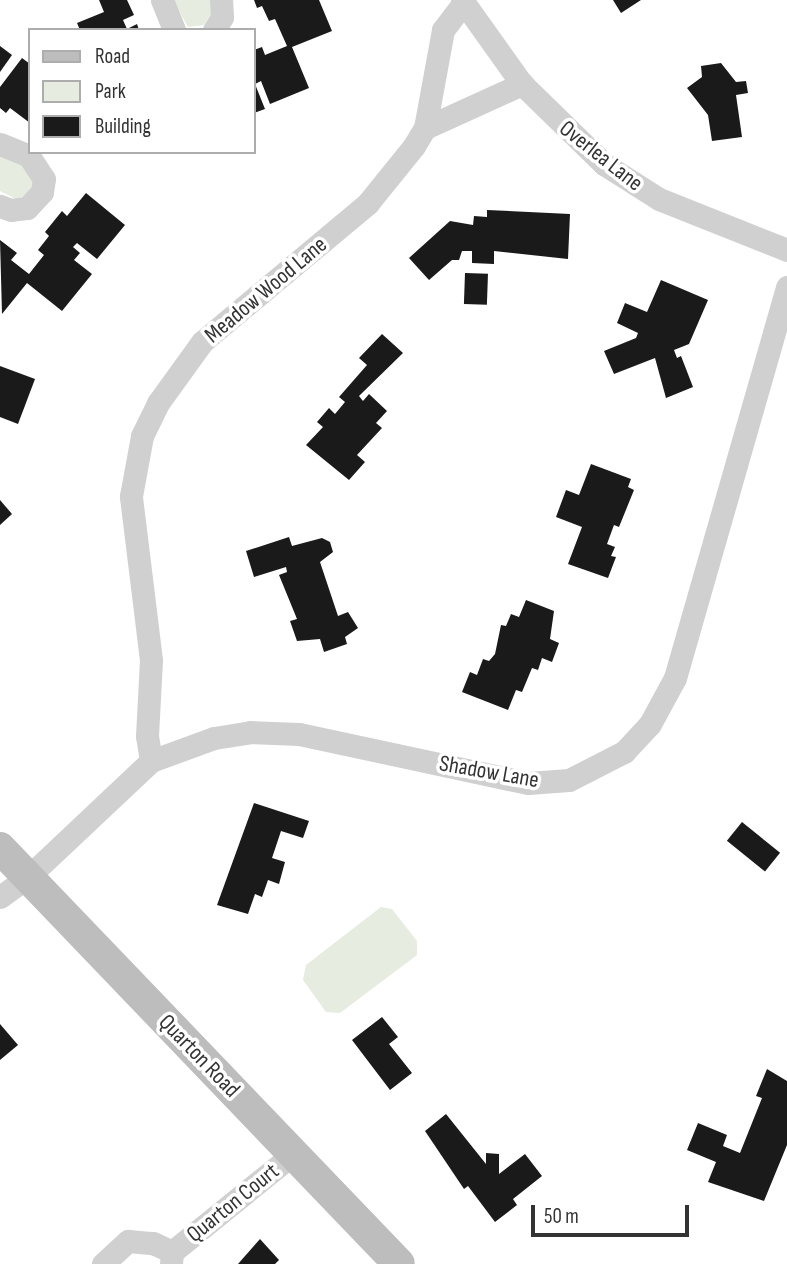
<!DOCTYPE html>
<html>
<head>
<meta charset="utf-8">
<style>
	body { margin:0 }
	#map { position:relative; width:787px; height:1264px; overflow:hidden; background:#fff; font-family:"Sofia Sans Condensed",sans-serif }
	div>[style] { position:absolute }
	.green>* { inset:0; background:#e6ecdf }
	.building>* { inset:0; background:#1a1a1a; transform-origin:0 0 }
	.street>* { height:23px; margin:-11.5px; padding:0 11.5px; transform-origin:11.5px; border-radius:11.5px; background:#d0d0d0 }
	.secondary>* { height:32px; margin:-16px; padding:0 16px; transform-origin:16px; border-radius:16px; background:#bdbdbd }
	span { translate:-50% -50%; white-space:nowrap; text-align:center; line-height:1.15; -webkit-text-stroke:7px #fff; paint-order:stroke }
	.street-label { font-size:23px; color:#333 }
	.legend { position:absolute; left:28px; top:28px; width:228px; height:126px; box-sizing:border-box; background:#fff; border:2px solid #adadad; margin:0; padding:9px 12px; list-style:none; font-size:21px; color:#333 }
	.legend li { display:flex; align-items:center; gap:14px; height:35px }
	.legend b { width:35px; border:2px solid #adadad }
	.scale { position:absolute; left:531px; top:1205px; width:158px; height:32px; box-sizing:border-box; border:4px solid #333; border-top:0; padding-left:9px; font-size:21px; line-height:24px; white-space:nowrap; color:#333; -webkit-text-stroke:5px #fff; paint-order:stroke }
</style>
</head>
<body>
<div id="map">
	<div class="green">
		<div style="clip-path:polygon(173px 0,211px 0,213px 11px,204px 25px,188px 27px)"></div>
		<div style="clip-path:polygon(0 154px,24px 164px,34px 179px,31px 190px,18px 200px,0 191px)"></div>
		<div style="clip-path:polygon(381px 907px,392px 909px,417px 941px,417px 955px,340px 1013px,326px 1012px,303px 980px,306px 965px)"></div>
	</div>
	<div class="building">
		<div style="clip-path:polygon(99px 0,127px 0,134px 15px,123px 20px,127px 29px,137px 24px,139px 30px,80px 30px,77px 23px,104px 12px)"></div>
		<div style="clip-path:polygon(254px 0,319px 0,332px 31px,292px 47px,309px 88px,270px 104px,261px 81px,255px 84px,265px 109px,254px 113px,254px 50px,262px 47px,265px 55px,287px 46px,275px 19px,269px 21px,262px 6px,257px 8px)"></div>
		<div style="clip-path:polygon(613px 0,641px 0,621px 13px)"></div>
		<div style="clip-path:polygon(0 46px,12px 55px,0 72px)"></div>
		<div style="clip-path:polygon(22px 58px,30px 64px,30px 123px,10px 108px,6px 113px,0 108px,0 87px)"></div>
		<div style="clip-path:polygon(721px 63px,736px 82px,746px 81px,748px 93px,736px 95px,742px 137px,712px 141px,708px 115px,687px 88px,702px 77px,701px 66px)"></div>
		<div style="clip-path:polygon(86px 193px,125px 225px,97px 259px,77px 243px,73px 247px,80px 253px,74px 260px,92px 274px,62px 311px,27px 283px,2px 314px,0 240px,17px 253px,11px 260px,29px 274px,44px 255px,38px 250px,49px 236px,45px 232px,62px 211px,67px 216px)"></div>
		<div style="clip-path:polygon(487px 210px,570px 214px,568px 259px,494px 251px,494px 264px,472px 263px,472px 251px,462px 251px,459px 260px,452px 260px,429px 280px,409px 258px,450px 221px,473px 225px,474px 216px,487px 217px)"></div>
		<div style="left:465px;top:273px;width:23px;height:31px;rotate:2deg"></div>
		<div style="clip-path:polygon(661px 280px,708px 300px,689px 344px,674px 350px,677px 358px,681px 356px,693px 387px,666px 398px,655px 358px,614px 374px,604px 351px,636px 338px,638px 333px,617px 323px,625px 303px,647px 312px)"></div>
		<div style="clip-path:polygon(382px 334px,403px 353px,359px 396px,363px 401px,369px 394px,387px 411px,376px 423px,382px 428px,357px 455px,365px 462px,349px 480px,306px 445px,323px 427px,317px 422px,329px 408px,335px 414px,345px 402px,339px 397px,367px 365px,359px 358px)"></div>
		<div style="clip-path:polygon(0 366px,35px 379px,18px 424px,0 417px)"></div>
		<div style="clip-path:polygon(591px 464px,631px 479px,628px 487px,634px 490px,619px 527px,614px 525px,607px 544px,615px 547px,611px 556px,616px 557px,608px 578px,568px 564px,582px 527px,556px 517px,566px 490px,579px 495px)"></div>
		<div style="clip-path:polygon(0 500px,12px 514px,0 525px)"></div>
		<div style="clip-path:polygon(289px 537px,292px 546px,322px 538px,330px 542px,333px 552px,320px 562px,338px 616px,348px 612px,358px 628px,345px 637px,347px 644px,324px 652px,320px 639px,297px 641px,290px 621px,297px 619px,279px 575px,287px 572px,286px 567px,254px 577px,246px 551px)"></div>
		<div style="clip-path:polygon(526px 600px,554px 611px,550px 639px,559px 643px,552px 662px,542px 658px,538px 670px,532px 668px,522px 692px,516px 690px,508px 710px,462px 692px,470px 672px,477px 675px,483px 659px,489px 661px,495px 654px,501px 625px,506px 626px,511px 614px,519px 617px)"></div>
		<div style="clip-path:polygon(254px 803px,309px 821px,303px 838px,281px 831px,272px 858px,285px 862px,279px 884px,268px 880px,262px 897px,255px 894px,248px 914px,217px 905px)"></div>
		<div style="left:742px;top:822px;width:49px;height:24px;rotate:39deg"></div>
		<div style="clip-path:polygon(382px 1017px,398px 1037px,389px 1044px,412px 1073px,390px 1090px,352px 1040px)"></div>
		<div style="clip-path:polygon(0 1024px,18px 1045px,0 1060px)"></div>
		<div style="clip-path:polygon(767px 1069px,787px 1081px,787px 1145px,764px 1201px,708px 1182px,716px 1162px,687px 1150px,698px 1123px,727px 1135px,723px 1146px,740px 1153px,762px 1098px,756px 1096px)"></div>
		<div style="clip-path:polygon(446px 1114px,486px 1164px,486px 1153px,499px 1154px,499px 1174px,525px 1154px,542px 1176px,513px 1199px,517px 1205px,495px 1222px,468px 1186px,464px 1189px,425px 1131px)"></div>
		<div style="clip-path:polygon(260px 1239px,279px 1260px,275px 1264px,238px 1264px)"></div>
	</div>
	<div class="street">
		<div style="left:162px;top:0;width:32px;rotate:68deg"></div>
		<div style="left:462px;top:0;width:103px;rotate:54.5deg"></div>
		<div style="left:522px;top:84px;width:115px;rotate:44.3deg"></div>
		<div style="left:604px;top:164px;width:65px;rotate:32.5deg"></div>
		<div style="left:659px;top:199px;width:138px;rotate:21.7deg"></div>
		<div style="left:214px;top:30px;width:15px;rotate:-58deg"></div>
		<div style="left:222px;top:17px;width:17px;rotate:-93deg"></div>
		<div style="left:425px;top:128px;width:107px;rotate:-24.4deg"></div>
		<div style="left:0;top:144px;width:31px;rotate:22deg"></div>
		<div style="left:29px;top:156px;width:27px;rotate:57deg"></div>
		<div style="left:44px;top:179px;width:13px;rotate:99deg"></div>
		<div style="left:42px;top:192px;width:22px;rotate:133deg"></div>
		<div style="left:27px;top:208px;width:16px;rotate:173deg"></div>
		<div style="left:11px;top:210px;width:12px;rotate:-160deg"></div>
		<div style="left:151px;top:761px;width:25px;rotate:-99deg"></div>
		<div style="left:147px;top:736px;width:76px;rotate:-87deg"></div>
		<div style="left:151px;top:660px;width:165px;rotate:-97deg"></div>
		<div style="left:131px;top:496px;width:61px;rotate:-79.6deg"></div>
		<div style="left:142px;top:436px;width:37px;rotate:-64deg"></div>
		<div style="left:158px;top:403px;width:75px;rotate:-54.2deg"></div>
		<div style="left:202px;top:342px;width:217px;rotate:-39.9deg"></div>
		<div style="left:368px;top:203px;width:73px;rotate:-51.1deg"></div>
		<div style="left:414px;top:146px;width:21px;rotate:-59deg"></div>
		<div style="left:425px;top:128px;width:100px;rotate:-79.6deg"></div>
		<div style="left:443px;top:30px;width:34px;rotate:-53deg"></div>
		<div style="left:0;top:897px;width:34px;rotate:-36deg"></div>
		<div style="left:28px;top:877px;width:169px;rotate:-43.3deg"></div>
		<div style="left:151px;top:761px;width:67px;rotate:-20.1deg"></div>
		<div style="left:214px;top:738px;width:36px;rotate:-9deg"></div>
		<div style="left:250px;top:732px;width:49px;rotate:2.3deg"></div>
		<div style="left:299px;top:734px;width:234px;rotate:12.1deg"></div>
		<div style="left:528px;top:783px;width:41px;rotate:-4.2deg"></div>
		<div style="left:569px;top:780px;width:62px;rotate:-27deg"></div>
		<div style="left:624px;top:752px;width:38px;rotate:-47deg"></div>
		<div style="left:650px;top:724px;width:52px;rotate:-61.5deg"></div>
		<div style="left:675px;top:678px;width:407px;rotate:-74deg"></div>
		<div style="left:103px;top:1264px;width:34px;rotate:-43deg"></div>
		<div style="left:128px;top:1241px;width:25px;rotate:5deg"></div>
		<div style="left:153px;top:1243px;width:21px;rotate:25deg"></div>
		<div style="left:171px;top:1264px;width:12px;rotate:-85deg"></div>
		<div style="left:172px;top:1252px;width:156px;rotate:-39deg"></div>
	</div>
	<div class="secondary">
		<div style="left:0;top:848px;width:576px;rotate:46.19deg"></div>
	</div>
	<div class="street-label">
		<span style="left:601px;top:156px;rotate:38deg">Overlea Lane</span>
		<span style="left:266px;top:290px;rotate:-40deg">Meadow Wood Lane</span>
		<span style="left:489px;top:772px;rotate:10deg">Shadow Lane</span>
		<span style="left:199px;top:1056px;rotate:46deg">Quarton Road</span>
		<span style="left:233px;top:1203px;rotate:-39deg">Quarton Court</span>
	</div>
	<ul class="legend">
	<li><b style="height:9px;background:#bdbdbd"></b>Road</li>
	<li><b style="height:19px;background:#e6ecdf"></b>Park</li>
	<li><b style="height:19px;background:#1a1a1a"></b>Building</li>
	</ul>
	<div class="scale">50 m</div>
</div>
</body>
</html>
